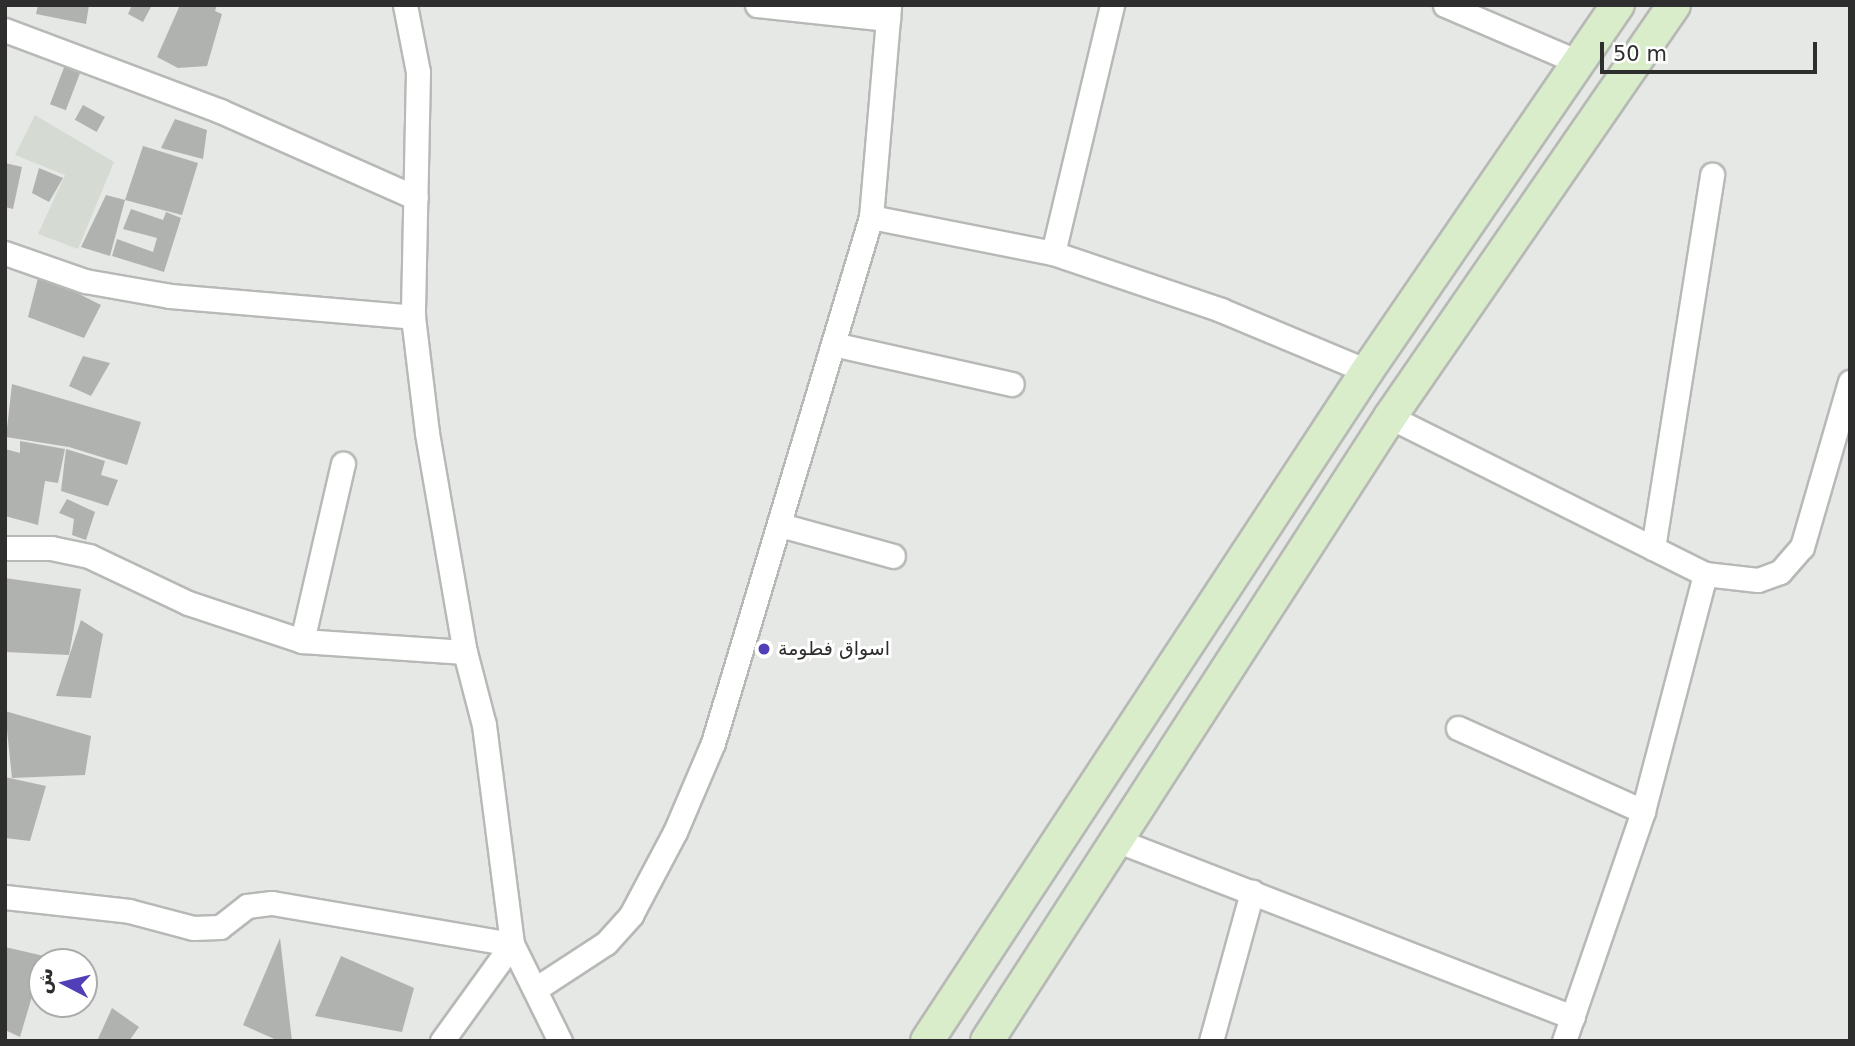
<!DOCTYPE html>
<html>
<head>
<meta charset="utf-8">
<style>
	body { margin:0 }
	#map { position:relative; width:1855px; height:1046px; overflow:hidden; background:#e6e8e5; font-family:"DejaVu Sans",Cairo,sans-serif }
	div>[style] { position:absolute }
	.built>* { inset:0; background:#d5dbd2 }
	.building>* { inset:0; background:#b0b2af; transform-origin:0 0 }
	.roads { filter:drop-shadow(2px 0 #b7b9b6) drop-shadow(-2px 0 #b7b9b6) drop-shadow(0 2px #b7b9b6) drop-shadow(0 -2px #b7b9b6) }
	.street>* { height:23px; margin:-11.5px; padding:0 11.5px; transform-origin:11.5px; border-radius:11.5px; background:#fff }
	.secondary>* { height:32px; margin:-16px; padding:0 16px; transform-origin:16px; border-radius:16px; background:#daedcb }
	.dots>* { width:19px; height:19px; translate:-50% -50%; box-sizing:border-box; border:4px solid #fff; border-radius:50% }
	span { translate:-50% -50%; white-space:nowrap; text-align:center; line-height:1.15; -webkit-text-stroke:6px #fff; paint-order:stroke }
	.poi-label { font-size:19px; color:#2d2e2d }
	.left { translate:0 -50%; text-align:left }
	.frame { position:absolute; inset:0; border:7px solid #2d2e2d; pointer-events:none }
	.north { position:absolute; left:28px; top:948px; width:70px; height:70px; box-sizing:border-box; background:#fff; border:2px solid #ababab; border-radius:50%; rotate:277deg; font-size:19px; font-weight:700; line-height:28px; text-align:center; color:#2d2e2d }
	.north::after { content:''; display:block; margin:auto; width:24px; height:32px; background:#503fb6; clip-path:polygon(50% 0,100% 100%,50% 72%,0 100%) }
	.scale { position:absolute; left:1600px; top:42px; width:217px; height:32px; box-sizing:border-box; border:4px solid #2d2e2d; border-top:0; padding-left:9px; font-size:21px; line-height:24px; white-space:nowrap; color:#2d2e2d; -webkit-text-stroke:5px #fff; paint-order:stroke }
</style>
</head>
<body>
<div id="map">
	<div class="built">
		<div style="clip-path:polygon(35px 115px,114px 162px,78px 249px,38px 234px,65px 175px,15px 155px)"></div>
	</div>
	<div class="building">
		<div style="clip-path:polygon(38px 5px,89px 5px,86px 24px,36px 14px)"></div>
		<div style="clip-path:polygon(132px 5px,152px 5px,143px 22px,128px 14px)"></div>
		<div style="clip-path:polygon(180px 5px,217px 5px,215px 11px,222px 14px,207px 66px,178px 68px,157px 57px)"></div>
		<div style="left:65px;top:65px;width:17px;height:42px;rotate:21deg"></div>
		<div style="left:83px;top:105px;width:25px;height:17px;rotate:29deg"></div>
		<div style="clip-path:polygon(175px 119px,207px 130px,203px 159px,161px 148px)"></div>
		<div style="clip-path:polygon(143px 146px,198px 163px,182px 215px,125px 200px,110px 256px,81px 247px,106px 195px,125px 200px)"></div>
		<div style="clip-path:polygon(5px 163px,22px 167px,13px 209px,5px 207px)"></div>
		<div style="clip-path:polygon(39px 168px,63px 178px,49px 202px,32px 193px)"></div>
		<div style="clip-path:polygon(131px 209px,163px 220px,166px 212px,181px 218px,164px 272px,112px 256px,117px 239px,153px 252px,157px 238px,123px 229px)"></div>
		<div style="clip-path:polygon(40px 270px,82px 283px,79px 294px,101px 305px,84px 338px,28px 317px)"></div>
		<div style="clip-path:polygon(83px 356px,110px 363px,91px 396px,69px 386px)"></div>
		<div style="clip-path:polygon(12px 384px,141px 422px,127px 465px,69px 447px,6px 437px)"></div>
		<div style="clip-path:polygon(20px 441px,65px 449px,58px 483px,45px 481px,38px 525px,5px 516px,5px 449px,20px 453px)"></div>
		<div style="clip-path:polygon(66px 449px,105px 461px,101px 475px,118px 480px,108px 506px,61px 491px)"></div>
		<div style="clip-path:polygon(67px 499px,95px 512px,86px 540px,72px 535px,74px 519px,59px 513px)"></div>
		<div style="clip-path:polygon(5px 578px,81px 589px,69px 655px,5px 652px)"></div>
		<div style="clip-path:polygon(81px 620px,103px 634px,91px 698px,56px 696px)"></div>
		<div style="clip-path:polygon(5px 711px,91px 736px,85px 775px,12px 778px)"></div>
		<div style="clip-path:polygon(5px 777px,46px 786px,30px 841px,5px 838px)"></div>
		<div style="clip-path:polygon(280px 938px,292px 1041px,279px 1041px,243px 1025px)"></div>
		<div style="clip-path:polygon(5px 947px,44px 956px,20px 1037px,5px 1030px)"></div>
		<div style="clip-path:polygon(341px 956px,414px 988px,402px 1032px,315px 1016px)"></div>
		<div style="clip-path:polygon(112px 1008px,139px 1027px,129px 1041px,97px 1041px)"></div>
	</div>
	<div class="roads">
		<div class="street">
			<div style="left:405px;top:5px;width:68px;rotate:79deg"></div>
			<div style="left:418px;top:72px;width:245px;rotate:91.2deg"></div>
			<div style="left:413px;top:317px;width:117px;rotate:83.1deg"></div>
			<div style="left:427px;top:433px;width:222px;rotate:80.2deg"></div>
			<div style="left:465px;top:652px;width:75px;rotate:75.4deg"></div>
			<div style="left:484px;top:725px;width:221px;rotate:82.7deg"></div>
			<div style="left:512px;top:944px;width:108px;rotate:63.7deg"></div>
			<div style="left:757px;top:5px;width:132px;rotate:6.1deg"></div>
			<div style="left:1445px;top:5px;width:147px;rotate:23.2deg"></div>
			<div style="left:5px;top:30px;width:230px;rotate:20.6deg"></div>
			<div style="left:220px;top:111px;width:214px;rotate:23.9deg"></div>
			<div style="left:871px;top:217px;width:186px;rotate:11.2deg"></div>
			<div style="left:1053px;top:253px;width:177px;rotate:18.7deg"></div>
			<div style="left:1221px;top:310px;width:158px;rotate:22.7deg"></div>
			<div style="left:5px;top:253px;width:85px;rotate:19.3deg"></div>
			<div style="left:85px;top:281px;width:86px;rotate:10deg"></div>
			<div style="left:170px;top:296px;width:244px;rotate:4.9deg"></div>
			<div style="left:1053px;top:253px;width:255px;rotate:-76.6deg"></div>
			<div style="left:833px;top:344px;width:183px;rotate:12.6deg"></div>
			<div style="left:1390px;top:417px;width:352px;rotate:26.5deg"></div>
			<div style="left:1705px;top:574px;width:53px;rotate:6.5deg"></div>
			<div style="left:1758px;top:580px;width:23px;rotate:-20deg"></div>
			<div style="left:1780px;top:572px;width:33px;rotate:-49deg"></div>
			<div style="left:1802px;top:547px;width:172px;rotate:-73.8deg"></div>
			<div style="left:780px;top:525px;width:117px;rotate:15.3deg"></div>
			<div style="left:5px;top:548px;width:46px"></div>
			<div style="left:51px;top:548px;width:39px;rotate:12deg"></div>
			<div style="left:89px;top:556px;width:110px;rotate:25.4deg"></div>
			<div style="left:188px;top:603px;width:120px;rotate:18.4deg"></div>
			<div style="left:302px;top:641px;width:163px;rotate:3.9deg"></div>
			<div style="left:1653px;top:548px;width:378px;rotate:-81deg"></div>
			<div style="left:302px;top:641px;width:182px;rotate:-77deg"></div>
			<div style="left:1458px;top:728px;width:203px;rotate:24.2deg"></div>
			<div style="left:1116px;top:840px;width:490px;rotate:21.2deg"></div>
			<div style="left:5px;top:897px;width:125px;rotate:6.4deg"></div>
			<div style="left:129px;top:911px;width:66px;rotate:14.9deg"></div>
			<div style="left:193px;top:928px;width:27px;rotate:-2deg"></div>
			<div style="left:220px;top:927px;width:34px;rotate:-38deg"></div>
			<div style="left:247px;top:906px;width:25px;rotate:-7deg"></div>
			<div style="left:272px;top:903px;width:243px;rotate:9.7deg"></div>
			<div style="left:512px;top:944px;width:120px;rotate:125.8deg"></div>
			<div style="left:537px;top:988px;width:82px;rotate:-33.1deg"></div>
			<div style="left:606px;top:943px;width:38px;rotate:-48deg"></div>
			<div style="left:631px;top:915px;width:94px;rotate:-62.1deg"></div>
			<div style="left:675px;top:832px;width:97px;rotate:-66.9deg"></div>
			<div style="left:713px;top:743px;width:549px;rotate:-73.28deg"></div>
			<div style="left:871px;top:217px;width:213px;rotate:-85.1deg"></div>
			<div style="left:1211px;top:1041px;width:155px;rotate:-74.6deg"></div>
			<div style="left:1564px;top:1041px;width:243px;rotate:-71deg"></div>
			<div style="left:1643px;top:811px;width:245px;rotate:-75.3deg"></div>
		</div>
		<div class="secondary">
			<div style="left:927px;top:1041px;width:802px;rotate:-56.71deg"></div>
			<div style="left:1367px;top:371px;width:444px;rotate:-55.6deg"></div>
			<div style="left:987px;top:1041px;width:743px;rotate:-57.14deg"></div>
			<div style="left:1390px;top:417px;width:500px;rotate:-55.42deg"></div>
		</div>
	</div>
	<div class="dots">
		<div style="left:764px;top:649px;background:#503fb6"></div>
	</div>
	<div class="poi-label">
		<span class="left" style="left:778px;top:649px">اسواق فطومة</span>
	</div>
	<div class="frame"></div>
	<div class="north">ش</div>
	<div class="scale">50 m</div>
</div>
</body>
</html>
